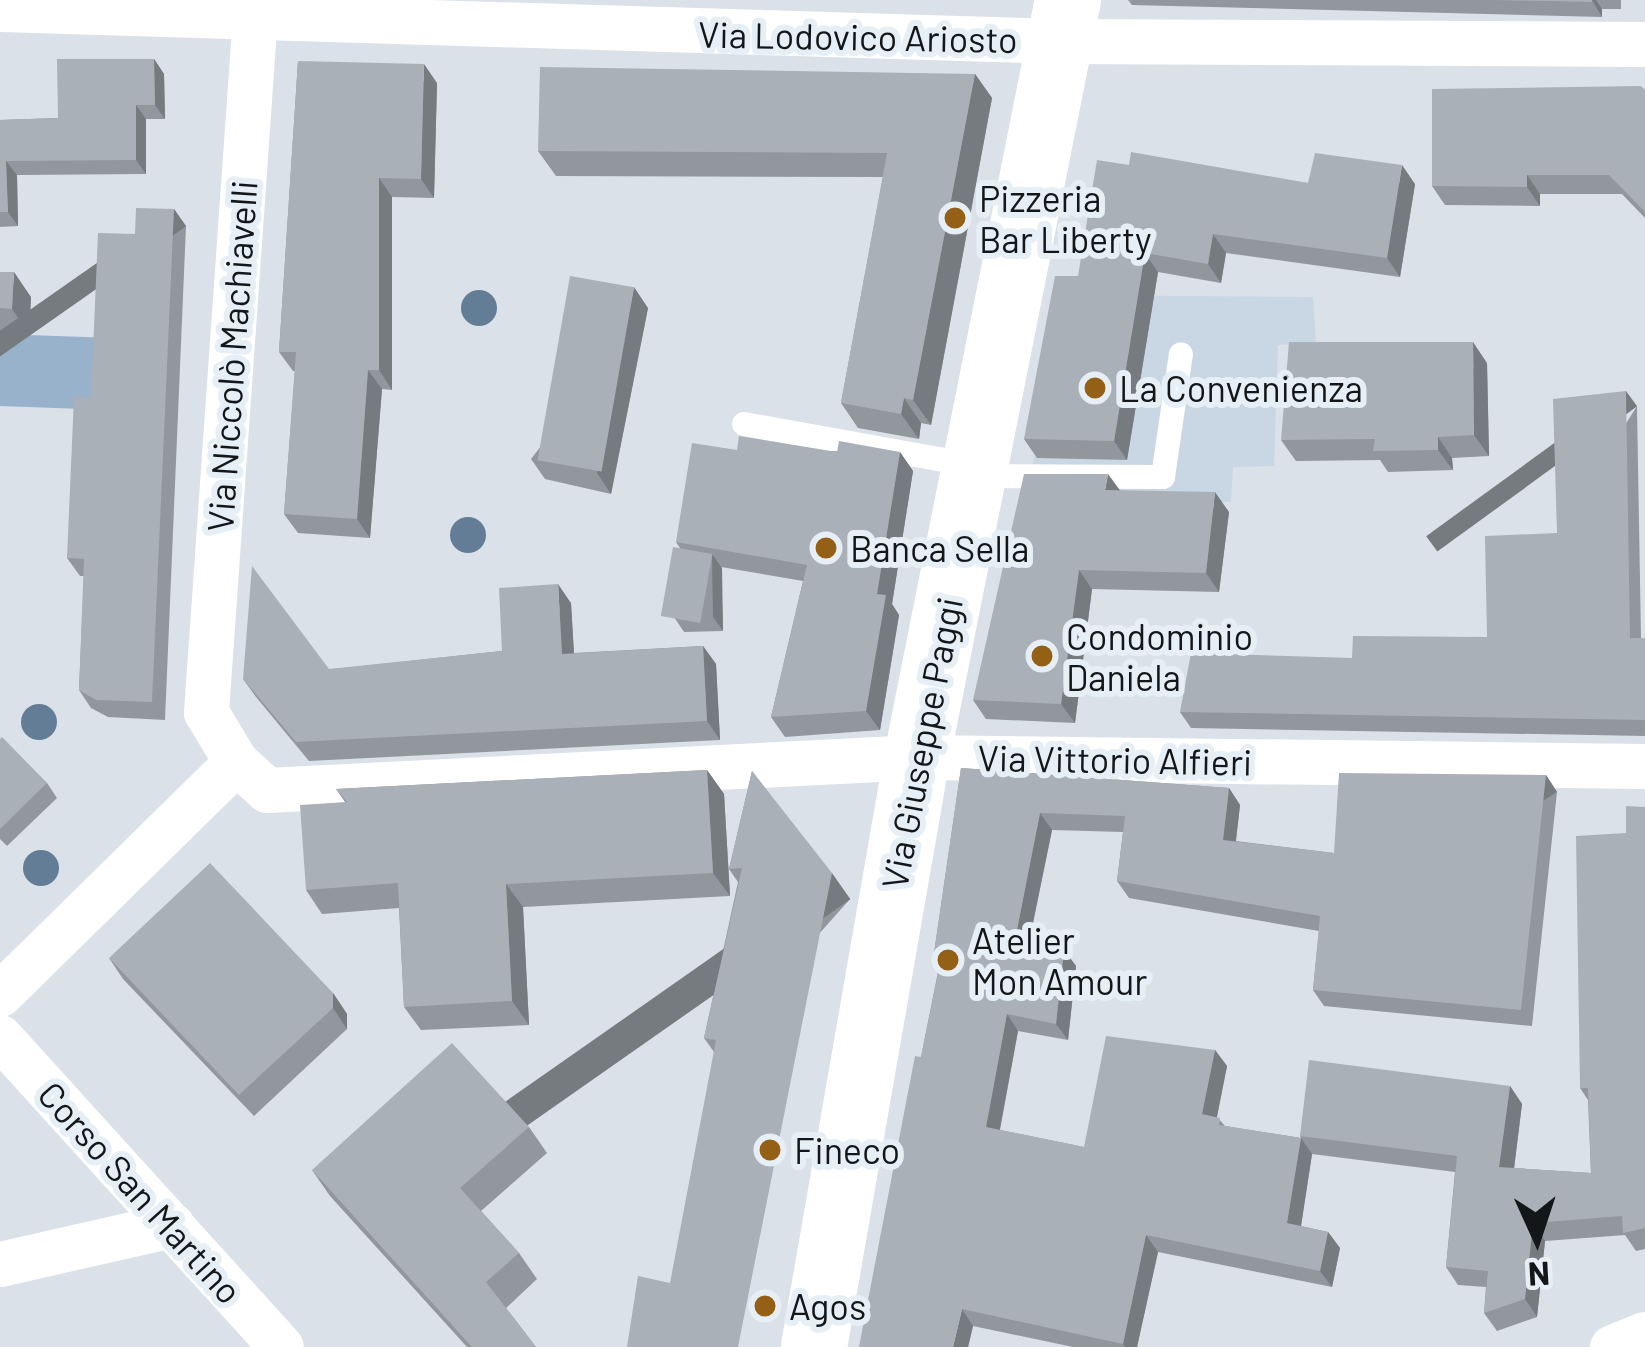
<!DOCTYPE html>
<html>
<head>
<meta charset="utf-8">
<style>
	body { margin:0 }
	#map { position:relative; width:1645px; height:1347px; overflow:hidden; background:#dae1e9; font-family:Barlow,sans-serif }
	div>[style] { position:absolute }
	.built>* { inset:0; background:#c9d6e3 }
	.green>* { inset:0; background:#98b2cc; transform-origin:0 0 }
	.service>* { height:24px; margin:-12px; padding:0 12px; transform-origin:12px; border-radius:12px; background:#fff }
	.minor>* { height:45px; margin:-22.5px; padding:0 22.5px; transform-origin:22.5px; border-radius:22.5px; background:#fff }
	.secondary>* { height:66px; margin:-33px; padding:0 33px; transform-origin:33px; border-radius:33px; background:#fff }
	.trees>* { width:36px; height:36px; margin:-18px; border-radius:50%; background:#627d95 }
	.wall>* { inset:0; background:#91979d }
	.shaded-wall>* { inset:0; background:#767b80; transform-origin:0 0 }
	.building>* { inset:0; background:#a9b0b7; transform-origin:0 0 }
	.dots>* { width:33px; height:33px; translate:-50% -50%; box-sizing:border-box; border:6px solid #e7eff6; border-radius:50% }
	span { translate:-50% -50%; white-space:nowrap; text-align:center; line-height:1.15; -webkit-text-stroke:12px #e7eff6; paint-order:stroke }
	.street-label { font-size:36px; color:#141719 }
	.poi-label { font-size:36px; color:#141719 }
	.left { translate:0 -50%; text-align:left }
	.north { position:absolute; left:1477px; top:1179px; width:120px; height:120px; -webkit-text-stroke:9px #e7eff6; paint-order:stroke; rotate:177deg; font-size:33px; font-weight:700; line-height:48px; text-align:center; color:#141719 }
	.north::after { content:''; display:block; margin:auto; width:42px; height:54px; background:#141719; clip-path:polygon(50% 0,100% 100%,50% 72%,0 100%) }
</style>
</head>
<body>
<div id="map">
	<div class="built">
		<div style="clip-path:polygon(1069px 295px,1313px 297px,1316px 343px,1278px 345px,1274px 466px,1233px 467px,1231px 502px,1025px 501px)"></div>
	</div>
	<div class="green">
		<div style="left:0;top:334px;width:99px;height:72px;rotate:2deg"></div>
	</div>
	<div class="service">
		<div style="left:744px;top:424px;width:232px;rotate:10.2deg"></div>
		<div style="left:974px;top:476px;width:189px;rotate:0.3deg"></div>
		<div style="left:1163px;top:477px;width:124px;rotate:-81.7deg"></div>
	</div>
	<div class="minor">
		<div style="left:256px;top:0;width:714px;rotate:94.02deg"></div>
		<div style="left:206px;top:712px;width:58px;rotate:59deg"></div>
		<div style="left:236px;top:762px;width:42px;rotate:42.1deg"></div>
		<div style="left:267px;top:790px;width:651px;rotate:-2.91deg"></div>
		<div style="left:917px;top:757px;width:728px;rotate:0.71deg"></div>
		<div style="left:0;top:9px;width:1060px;rotate:1.73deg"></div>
		<div style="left:1060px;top:41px;width:585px;rotate:0.29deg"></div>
		<div style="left:0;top:994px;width:331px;rotate:-44.5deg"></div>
		<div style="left:0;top:1037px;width:418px;rotate:47.8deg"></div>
		<div style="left:0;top:1264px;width:176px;rotate:-12.8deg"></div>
		<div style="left:1612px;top:1347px;width:35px;rotate:-22deg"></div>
	</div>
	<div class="secondary">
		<div style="left:814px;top:1347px;width:599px;rotate:-80.1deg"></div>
		<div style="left:917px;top:757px;width:772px;rotate:-78.72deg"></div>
	</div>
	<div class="trees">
		<div style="left:479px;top:308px"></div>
		<div style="left:468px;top:535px"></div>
		<div style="left:39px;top:722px"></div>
		<div style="left:41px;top:868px"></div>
	</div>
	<div class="wall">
		<div style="clip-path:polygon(1128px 0,1621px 0,1621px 9px,1602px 9px,1602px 17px,1132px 5px)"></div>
		<div style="clip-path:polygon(154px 59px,164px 74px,165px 119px,146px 119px,146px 174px,17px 175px,18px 226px,0 227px,0 120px,58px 118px)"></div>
		<div style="clip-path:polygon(298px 61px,437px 83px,434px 198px,392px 197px,392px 390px,382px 389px,370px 538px,298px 533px,284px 514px,295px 371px,293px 371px,279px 352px)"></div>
		<div style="clip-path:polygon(975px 74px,992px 98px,931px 425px,921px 423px,919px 439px,858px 428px,841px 403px,883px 177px,556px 176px,538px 151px)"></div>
		<div style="clip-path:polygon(1645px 90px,1645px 218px,1622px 194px,1540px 194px,1540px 206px,1445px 205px,1432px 186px)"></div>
		<div style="clip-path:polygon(1129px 165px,1308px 183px,1415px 184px,1400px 277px,1226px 253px,1221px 283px,1158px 272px,1127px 460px,1037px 458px,1024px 439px,1078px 276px)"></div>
		<div style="clip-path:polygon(174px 209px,186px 226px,165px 720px,108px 717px,91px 708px,79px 690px,84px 576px,80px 576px,67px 558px,91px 398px)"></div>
		<div style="clip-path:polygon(0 272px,31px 297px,29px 333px,0 331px)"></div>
		<div style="clip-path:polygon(648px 308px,611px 494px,545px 479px,531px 459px)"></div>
		<div style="clip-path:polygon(1487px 363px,1489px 456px,1452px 458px,1453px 470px,1388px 472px,1380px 460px,1296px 461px,1281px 440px)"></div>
		<div style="clip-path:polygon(1637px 406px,1641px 638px,1645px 638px,1645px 736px,1191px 728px,1180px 712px,1352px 658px,1487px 637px,1557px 533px)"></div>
		<div style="clip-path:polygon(737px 450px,900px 452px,913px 471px,892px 604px,899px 615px,880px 730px,785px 737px,771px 717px,803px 581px,721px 567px,723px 631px,684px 632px,674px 617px,680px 548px,676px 542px)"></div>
		<div style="clip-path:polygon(1120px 491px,1229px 512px,1219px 592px,1092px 589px,1075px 723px,986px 719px,973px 700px)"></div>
		<div style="clip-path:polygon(571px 603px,574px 653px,703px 646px,716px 664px,720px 740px,309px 761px,256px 697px,243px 679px,502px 651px)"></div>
		<div style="clip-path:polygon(0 739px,47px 783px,57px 798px,7px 846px,0 839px)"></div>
		<div style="clip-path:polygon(961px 768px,1229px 788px,1240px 805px,1236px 841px,1334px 853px,1546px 775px,1557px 792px,1532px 1026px,1324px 1006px,1313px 990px,1319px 931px,1129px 898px,1117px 881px,1123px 832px,1052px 830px,1029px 943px,1064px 950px,1076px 966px,1068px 1040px,1018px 1031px,1000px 1130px,1084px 1147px,1215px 1050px,1227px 1066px,1217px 1117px,1225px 1126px,1301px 1138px,1300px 1136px,1510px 1086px,1522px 1104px,1514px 1168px,1591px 1173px,1588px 1100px,1580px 1088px,1626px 833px,1645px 807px,1645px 1249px,1636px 1251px,1625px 1235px,1545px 1241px,1537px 1317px,1497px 1331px,1484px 1313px,1486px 1287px,1458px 1285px,1446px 1267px,1455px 1172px,1312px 1154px,1301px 1226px,1328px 1232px,1340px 1248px,1332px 1287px,1158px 1252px,1137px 1347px,1073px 1347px,973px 1326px,968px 1347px,921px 1057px,940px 962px,934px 953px)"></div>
		<div style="clip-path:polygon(707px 770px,724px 794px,730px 896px,523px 907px,529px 1025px,421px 1030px,404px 1007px,399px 908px,322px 914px,306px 890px,345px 802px,336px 789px)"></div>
		<div style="clip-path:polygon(752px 771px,850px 899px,714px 1052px,704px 1038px,738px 882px,729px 869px)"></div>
		<div style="clip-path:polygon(109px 958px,333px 993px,347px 1014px,347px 1029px,254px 1116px,123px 979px)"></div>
		<div style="clip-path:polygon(529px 1127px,547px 1153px,481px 1211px,519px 1253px,537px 1279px,506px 1308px,536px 1347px,467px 1347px,330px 1196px,312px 1170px)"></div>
	</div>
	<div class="shaded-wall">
		<div style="clip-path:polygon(1592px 0,1596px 0,1602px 9px,1602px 17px)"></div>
		<div style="clip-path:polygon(154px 59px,164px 74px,165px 119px,155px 105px)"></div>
		<div style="clip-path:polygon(424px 64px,437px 83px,434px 198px,421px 179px)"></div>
		<div style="clip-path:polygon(975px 74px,992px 98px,931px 425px,913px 400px)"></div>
		<div style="clip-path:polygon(136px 105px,146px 119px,146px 174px,136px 160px)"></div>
		<div style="clip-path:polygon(6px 161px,17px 175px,18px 226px,8px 212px)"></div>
		<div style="clip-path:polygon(1402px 165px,1415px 184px,1400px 277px,1387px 258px)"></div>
		<div style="clip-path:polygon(1527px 175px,1540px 194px,1540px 206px,1527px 187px)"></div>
		<div style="clip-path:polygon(379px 178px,392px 197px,392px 390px,379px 370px)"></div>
		<div style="left:174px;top:209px;width:21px;height:493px;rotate:55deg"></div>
		<div style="clip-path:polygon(1213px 234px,1226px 253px,1221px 283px,1208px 264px)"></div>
		<div style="clip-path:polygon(1145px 253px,1158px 272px,1127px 460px,1114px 441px)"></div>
		<div style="clip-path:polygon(14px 272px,31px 297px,29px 333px,12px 309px)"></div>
		<div style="clip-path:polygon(634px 287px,648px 308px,611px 494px,597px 473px)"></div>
		<div style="clip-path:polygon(1473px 342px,1487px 363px,1489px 456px,1474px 435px)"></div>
		<div style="clip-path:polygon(368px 370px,382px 389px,370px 538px,357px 519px)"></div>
		<div style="left:1626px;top:391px;width:19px;height:247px;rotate:54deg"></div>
		<div style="clip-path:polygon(904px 398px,921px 423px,919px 439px,901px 414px)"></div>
		<div style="clip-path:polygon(1438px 437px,1452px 458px,1453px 470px,1438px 450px)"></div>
		<div style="clip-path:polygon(900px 452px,913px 471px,892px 604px,899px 615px,880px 730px,866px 711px,877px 594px)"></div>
		<div style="clip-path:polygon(1108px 474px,1122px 493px,1105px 490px)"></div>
		<div style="clip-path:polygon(1215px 492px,1229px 512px,1219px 592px,1206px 573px)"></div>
		<div style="clip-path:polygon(712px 554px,722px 568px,723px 631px,713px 617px)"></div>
		<div style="clip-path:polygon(1079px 570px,1092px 589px,1075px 723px,1061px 704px)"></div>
		<div style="clip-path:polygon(558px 584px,571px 603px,575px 673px,562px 654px)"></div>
		<div style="clip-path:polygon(703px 646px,716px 664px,720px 740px,707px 721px)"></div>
		<div style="clip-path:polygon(707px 770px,724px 794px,730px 896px,713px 873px)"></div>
		<div style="left:1546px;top:775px;width:20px;height:236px;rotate:57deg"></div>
		<div style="clip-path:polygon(1229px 788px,1240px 805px,1234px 856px,1223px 840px)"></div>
		<div style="clip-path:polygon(1040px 813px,1052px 830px,1026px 956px,1015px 940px)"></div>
		<div style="left:832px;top:873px;width:32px;height:483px;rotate:55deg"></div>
		<div style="clip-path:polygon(506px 884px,523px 907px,529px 1025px,512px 1001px)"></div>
		<div style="clip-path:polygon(1064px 950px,1076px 966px,1068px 1040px,1056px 1024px)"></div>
		<div style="clip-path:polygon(333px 993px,347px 1014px,347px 1029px,333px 1008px)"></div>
		<div style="clip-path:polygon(1007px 1014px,1018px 1031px,997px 1144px,986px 1127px)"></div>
		<div style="clip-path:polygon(1215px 1050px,1227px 1066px,1214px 1131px,1202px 1114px)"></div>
		<div style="clip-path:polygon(1510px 1086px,1522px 1104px,1512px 1185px,1499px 1167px)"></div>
		<div style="clip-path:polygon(1301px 1138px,1312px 1154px,1299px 1239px,1287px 1223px)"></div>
		<div style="clip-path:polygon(1533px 1223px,1545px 1241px,1537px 1317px,1525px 1299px)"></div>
		<div style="clip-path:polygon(1328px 1232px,1340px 1248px,1332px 1287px,1320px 1271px)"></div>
		<div style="clip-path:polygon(1146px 1235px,1158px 1252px,1137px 1347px,1125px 1347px,1123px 1344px)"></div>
		<div style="clip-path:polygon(962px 1309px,973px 1326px,968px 1347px,953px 1347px)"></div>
	</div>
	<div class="building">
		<div style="clip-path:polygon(1494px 0,1592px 0,1592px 2px)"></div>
		<div style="clip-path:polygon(57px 59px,154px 59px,155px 105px,136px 105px,136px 160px,6px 161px,8px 212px,0 212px,0 120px,58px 118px)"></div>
		<div style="clip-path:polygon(298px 61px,424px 64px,421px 179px,379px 178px,379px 370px,368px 370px,357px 519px,284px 514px,296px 352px,279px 352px)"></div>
		<div style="clip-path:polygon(540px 67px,975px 74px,913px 400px,904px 398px,901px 414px,841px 403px,887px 153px,538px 151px)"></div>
		<div style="clip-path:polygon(1641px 86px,1645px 90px,1645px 212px,1609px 175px,1527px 175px,1527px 187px,1432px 186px,1432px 89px)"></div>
		<div style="clip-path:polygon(1131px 152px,1308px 183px,1315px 153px,1402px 165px,1387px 258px,1213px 234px,1208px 264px,1145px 253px,1114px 441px,1024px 439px,1055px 276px,1078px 276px,1097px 160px,1129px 165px)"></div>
		<div style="clip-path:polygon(136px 208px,174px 209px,152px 702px,96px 700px,79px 690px,84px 559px,67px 558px,74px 397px,91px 398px,98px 233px,135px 234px)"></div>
		<div style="clip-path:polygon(0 272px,14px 272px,12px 309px,0 308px)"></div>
		<div style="left:570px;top:276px;width:65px;height:187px;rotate:10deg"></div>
		<div style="clip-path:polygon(1289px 342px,1473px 342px,1474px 435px,1438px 437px,1438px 450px,1373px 451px,1375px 439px,1281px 440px)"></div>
		<div style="clip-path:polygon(1626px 391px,1630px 638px,1645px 638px,1645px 720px,1180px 712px,1191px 653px,1352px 658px,1353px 636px,1487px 637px,1485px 536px,1557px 533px,1553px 399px)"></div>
		<div style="clip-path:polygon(739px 436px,837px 452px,839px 441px,900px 452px,877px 594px,886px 595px,866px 711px,771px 717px,807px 565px,676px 542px,692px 443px,737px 450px)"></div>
		<div style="clip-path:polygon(1024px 474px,1108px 474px,1105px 490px,1215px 492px,1206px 573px,1079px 570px,1061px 704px,973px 700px)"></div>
		<div style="left:673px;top:547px;width:40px;height:70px;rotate:10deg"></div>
		<div style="clip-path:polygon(252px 566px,329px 669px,502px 651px,499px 588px,558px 584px,562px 654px,703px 646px,707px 721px,296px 742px,243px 679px)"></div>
		<div style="clip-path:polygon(2px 737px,47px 783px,0 829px,0 739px)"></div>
		<div style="clip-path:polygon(961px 768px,1229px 788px,1223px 840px,1334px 853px,1339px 773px,1546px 775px,1521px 1010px,1313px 990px,1320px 916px,1117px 881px,1125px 816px,1040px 813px,1015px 940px,1064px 950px,1056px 1024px,1007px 1014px,986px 1127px,1084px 1147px,1106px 1036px,1215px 1050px,1202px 1114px,1220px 1118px,1219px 1125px,1301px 1138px,1287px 1223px,1328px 1232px,1320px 1271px,1146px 1235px,1123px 1344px,962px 1309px,953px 1347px,859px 1347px,915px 1056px,921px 1057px,942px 954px,934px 953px)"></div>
		<div style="clip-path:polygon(707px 770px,713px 873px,506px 884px,512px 1001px,404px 1007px,398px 883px,306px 890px,300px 805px,347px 802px,336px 789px)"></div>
		<div style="clip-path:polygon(752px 771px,832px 873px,738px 1347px,627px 1347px,638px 1276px,670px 1283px,716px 1040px,704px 1038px,742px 868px,729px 869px)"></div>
		<div style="clip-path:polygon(1626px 806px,1645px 807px,1645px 1228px,1623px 1233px,1622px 1216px,1533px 1223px,1525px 1299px,1484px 1313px,1488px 1271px,1446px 1267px,1457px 1156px,1300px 1136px,1309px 1060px,1510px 1086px,1499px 1167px,1591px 1173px,1588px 1088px,1580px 1088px,1576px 836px,1626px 833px)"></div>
		<div style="clip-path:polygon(210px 863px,333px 993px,333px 1008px,239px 1095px,109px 958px)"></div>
		<div style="clip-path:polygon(452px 1043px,529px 1127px,460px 1188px,519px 1253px,486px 1282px,536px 1347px,472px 1347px,312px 1170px)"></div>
	</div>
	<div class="dots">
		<div style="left:955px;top:218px;background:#946015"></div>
		<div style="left:1095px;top:388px;background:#946015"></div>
		<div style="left:826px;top:548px;background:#946015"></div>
		<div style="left:1042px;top:656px;background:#946015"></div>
		<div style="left:948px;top:960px;background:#946015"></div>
		<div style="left:770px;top:1150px;background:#946015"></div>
		<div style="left:765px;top:1306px;background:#946015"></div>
	</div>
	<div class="street-label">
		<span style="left:858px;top:36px;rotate:1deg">Via Lodovico Ariosto</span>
		<span style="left:231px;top:356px;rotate:-86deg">Via Niccolò Machiavelli</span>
		<span style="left:921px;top:743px;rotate:-79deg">Via Giuseppe Paggi</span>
		<span style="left:1115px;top:759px;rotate:1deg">Via Vittorio Alfieri</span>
		<span style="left:141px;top:1192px;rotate:48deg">Corso San Martino</span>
	</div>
	<div class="poi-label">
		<span class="left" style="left:979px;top:218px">Pizzeria<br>Bar Liberty</span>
		<span class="left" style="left:1119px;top:388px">La Convenienza</span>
		<span class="left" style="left:850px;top:548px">Banca Sella</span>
		<span class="left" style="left:1066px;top:656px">Condominio<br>Daniela</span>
		<span class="left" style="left:972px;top:960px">Atelier<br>Mon Amour</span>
		<span class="left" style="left:794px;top:1150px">Fineco</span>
		<span class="left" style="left:789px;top:1306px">Agos</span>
	</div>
	<div class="north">N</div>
</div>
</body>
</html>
